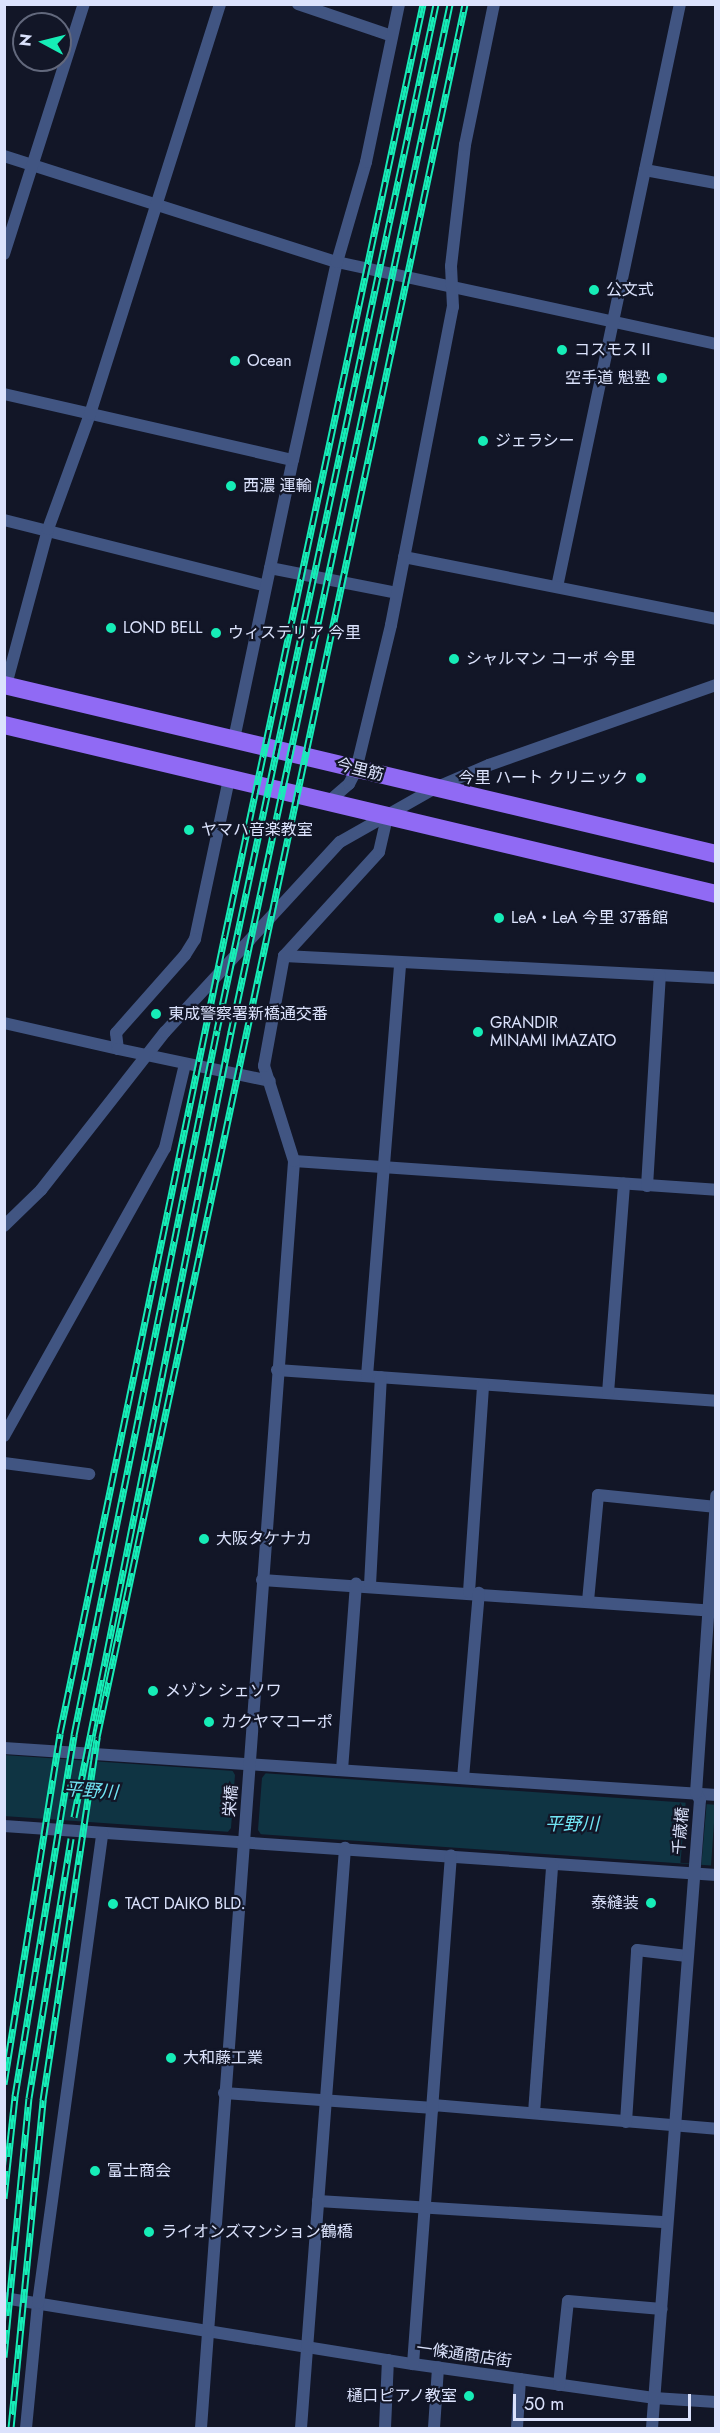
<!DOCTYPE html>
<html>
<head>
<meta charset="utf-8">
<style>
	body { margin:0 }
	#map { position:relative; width:720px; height:2433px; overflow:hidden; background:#121627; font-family:Jost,"Noto Sans JP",sans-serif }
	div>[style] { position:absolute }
	.water>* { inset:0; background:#0f3443; transform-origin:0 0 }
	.pier>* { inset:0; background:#121627; transform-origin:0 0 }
	.pedestrian>* { height:12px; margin:-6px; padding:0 6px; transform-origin:6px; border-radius:6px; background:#415582 }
	.minor>* { height:12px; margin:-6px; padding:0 6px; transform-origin:6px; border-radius:6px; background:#415582 }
	.tertiary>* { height:12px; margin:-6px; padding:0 6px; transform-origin:6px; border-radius:6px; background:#415582 }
	.primary>* { height:18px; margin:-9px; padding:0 9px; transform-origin:9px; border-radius:9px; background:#906af4 }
	.rail>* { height:7px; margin-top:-3.5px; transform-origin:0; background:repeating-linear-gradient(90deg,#121627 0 14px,#16edb7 0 28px); box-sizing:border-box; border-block:2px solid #16edb7 }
	.dots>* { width:16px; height:16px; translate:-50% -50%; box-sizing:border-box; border:3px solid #121627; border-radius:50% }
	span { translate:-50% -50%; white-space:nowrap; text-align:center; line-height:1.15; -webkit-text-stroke:4.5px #121627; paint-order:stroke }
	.poi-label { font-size:16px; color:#dbe2fc }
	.left { translate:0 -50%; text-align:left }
	.right { translate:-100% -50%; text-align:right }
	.street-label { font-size:16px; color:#dbe2fc }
	.water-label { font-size:18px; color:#71e5f4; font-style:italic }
	.frame { position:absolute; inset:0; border:6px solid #dbe2fc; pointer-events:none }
	.north { position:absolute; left:12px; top:12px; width:60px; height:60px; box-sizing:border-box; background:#121627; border:2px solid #62687c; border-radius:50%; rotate:277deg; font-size:16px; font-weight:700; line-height:24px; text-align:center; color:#dbe2fc }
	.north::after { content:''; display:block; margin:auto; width:21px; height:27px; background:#16edb7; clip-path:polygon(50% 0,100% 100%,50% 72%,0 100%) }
	.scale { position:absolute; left:513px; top:2394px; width:178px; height:27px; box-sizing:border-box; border:3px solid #dbe2fc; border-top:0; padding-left:8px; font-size:18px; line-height:21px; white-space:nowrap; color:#dbe2fc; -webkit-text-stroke:4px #121627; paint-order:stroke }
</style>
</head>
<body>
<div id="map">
	<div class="water">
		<div style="left:4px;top:1755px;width:713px;height:61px;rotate:4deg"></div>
	</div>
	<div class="pier">
		<div style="clip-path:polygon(231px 1768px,268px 1770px,262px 1778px,258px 1830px,262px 1836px,227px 1833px,231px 1828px,235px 1775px)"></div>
		<div style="left:686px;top:1799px;width:21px;height:64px;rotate:5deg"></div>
	</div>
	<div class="pedestrian">
		<div style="left:4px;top:1023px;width:117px;rotate:12.8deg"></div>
	</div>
	<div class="minor">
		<div style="left:298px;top:4px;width:99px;rotate:18.8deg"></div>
		<div style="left:4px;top:156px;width:349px;rotate:17.7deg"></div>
		<div style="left:337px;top:262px;width:388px;rotate:12.2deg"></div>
		<div style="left:645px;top:170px;width:72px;rotate:10.4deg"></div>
		<div style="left:4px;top:254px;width:262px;rotate:-72.3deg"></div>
		<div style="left:4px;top:394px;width:296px;rotate:12.9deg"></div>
		<div style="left:4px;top:520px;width:270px;rotate:14.1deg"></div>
		<div style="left:270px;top:568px;width:129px;rotate:11.1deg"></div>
		<div style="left:557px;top:587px;width:596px;rotate:-78.09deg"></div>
		<div style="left:6px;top:685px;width:162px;rotate:-74.9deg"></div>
		<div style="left:48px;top:529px;width:122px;rotate:-69.9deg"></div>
		<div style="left:90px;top:414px;width:430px;rotate:-72.4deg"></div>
		<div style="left:234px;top:739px;width:285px;rotate:-78.1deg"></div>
		<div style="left:293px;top:460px;width:203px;rotate:-77.5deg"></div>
		<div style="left:337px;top:262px;width:104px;rotate:-73.8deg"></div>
		<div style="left:366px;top:162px;width:161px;rotate:-78.2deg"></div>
		<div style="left:229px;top:779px;width:164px;rotate:102deg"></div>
		<div style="left:195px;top:939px;width:19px;rotate:122deg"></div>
		<div style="left:185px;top:955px;width:104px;rotate:131.5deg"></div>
		<div style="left:116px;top:1033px;width:16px;rotate:83deg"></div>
		<div style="left:118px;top:1049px;width:155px;rotate:11.9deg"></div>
		<div style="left:284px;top:956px;width:433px;rotate:2.9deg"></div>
		<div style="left:294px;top:1161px;width:423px;rotate:3.9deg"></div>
		<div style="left:647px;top:1186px;width:211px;rotate:-86.5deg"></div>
		<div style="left:277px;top:1370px;width:440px;rotate:4deg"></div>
		<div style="left:367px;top:1376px;width:415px;rotate:-85.4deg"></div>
		<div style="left:608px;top:1393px;width:210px;rotate:-85.6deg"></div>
		<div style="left:4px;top:1436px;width:330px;rotate:-60.8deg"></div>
		<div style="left:165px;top:1148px;width:86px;rotate:-76.6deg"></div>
		<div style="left:4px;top:1463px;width:86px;rotate:7.4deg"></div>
		<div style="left:262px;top:1580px;width:455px;rotate:3.9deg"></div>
		<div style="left:370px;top:1585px;width:208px;rotate:-87deg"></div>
		<div style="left:469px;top:1592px;width:207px;rotate:-86.1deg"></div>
		<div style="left:588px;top:1601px;width:106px;rotate:-84.6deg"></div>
		<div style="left:598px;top:1495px;width:119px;rotate:5.8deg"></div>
		<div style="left:4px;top:1748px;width:714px;rotate:3.78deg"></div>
		<div style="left:342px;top:1770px;width:187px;rotate:-85.7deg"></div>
		<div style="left:463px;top:1778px;width:186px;rotate:-85.1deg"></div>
		<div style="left:4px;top:1826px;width:714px;rotate:3.94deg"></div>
		<div style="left:224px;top:2093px;width:210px;rotate:4.1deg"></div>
		<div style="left:433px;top:2105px;width:284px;rotate:4.8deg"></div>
		<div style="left:534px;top:2113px;width:249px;rotate:-85.8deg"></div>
		<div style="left:626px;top:2122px;width:172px;rotate:-86.3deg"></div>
		<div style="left:637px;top:1950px;width:50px;rotate:6.8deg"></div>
		<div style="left:318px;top:2201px;width:349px;rotate:3.5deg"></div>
		<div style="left:4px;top:2298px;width:414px;rotate:9.2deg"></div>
		<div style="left:413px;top:2364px;width:243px;rotate:8deg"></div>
		<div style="left:654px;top:2398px;width:62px;rotate:3.7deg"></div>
		<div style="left:413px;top:2364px;width:510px;rotate:-85.73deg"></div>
		<div style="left:559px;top:2385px;width:84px;rotate:-83.9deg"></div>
		<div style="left:568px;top:2301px;width:94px;rotate:4.9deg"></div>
		<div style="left:26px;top:2428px;width:126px;rotate:-84.5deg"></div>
		<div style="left:38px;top:2303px;width:474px;rotate:-82.2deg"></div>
		<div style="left:201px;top:2428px;width:1270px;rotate:-85.8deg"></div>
		<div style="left:294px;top:1161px;width:100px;rotate:-107.5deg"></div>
		<div style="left:264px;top:1066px;width:112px;rotate:-79.7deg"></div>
		<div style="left:284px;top:956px;width:141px;rotate:-47.6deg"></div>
		<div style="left:379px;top:852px;width:35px;rotate:-77deg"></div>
		<div style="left:301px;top:2428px;width:582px;rotate:-85.66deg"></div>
		<div style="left:385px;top:2428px;width:68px;rotate:-87.5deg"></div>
		<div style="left:434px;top:2428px;width:61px;rotate:-86.2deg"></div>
		<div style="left:517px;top:2428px;width:49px;rotate:-86.5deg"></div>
		<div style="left:652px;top:2428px;width:630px;rotate:-85.63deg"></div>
		<div style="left:700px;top:1800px;width:8px;rotate:-120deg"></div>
		<div style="left:696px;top:1793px;width:298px;rotate:-86.1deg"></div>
	</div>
	<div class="tertiary">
		<div style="left:404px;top:557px;width:318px;rotate:11.2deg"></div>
		<div style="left:327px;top:803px;width:29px;rotate:-41deg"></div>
		<div style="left:349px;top:784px;width:16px;rotate:-63deg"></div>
		<div style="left:356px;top:770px;width:149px;rotate:-76.4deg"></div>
		<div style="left:391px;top:625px;width:324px;rotate:-79deg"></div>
		<div style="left:453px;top:307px;width:41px;rotate:-92.8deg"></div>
		<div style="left:451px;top:266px;width:122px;rotate:-83.4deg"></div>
		<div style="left:465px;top:145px;width:144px;rotate:-78.4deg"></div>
		<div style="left:4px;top:1226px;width:52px;rotate:-44.2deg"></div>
		<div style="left:41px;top:1190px;width:201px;rotate:-51.9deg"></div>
		<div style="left:165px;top:1032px;width:258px;rotate:-47.4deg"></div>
		<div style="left:340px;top:842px;width:109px;rotate:-29.6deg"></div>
		<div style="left:435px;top:788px;width:59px;rotate:-23.1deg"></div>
		<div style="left:489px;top:765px;width:241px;rotate:-19.4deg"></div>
	</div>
	<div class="primary">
		<div style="left:4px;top:685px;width:732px;rotate:13.35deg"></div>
		<div style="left:4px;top:725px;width:732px;rotate:13.35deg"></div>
	</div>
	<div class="rail">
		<div style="left:74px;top:1817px;width:801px;rotate:-78.69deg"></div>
		<div style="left:231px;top:1032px;width:1051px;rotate:-77.97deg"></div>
		<div style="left:4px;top:2084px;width:355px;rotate:-80.9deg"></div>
		<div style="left:60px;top:1733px;width:815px;rotate:-78.32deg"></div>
		<div style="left:225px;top:935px;width:952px;rotate:-77.99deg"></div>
		<div style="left:4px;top:2198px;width:103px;rotate:-83.8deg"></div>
		<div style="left:15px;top:2096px;width:366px;rotate:-80.7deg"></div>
		<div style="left:74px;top:1735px;width:719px;rotate:-78.53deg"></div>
		<div style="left:217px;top:1030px;width:1049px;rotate:-77.95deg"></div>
		<div style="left:4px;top:2357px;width:260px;rotate:-84.5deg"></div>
		<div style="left:29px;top:2098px;width:263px;rotate:-80.8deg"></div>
		<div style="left:11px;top:2428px;width:330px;rotate:-84.4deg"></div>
		<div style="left:43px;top:2100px;width:367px;rotate:-81.5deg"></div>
		<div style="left:97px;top:1737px;width:1772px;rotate:-78.01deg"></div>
	</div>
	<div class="dots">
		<div style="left:594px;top:290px;background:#16edb7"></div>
		<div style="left:562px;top:350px;background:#16edb7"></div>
		<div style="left:235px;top:361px;background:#16edb7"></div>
		<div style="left:662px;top:378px;background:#16edb7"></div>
		<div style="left:483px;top:441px;background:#16edb7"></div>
		<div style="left:231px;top:486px;background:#16edb7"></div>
		<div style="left:111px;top:628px;background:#16edb7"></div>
		<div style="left:216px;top:633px;background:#16edb7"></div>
		<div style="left:454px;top:659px;background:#16edb7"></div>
		<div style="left:641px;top:778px;background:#16edb7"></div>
		<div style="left:189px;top:830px;background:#16edb7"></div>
		<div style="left:499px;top:918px;background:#16edb7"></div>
		<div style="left:156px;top:1014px;background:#16edb7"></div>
		<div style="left:478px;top:1032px;background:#16edb7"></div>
		<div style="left:204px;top:1539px;background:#16edb7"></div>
		<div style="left:153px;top:1691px;background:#16edb7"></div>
		<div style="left:209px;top:1722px;background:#16edb7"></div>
		<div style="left:651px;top:1903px;background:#16edb7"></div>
		<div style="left:113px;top:1904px;background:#16edb7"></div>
		<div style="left:171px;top:2058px;background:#16edb7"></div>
		<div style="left:95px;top:2171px;background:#16edb7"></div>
		<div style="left:149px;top:2232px;background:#16edb7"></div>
		<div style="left:469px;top:2396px;background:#16edb7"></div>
	</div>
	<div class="poi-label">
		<span class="left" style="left:606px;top:290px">公文式</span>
		<span class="left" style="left:574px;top:350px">コスモスⅡ</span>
		<span class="left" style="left:247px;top:361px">Ocean</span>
		<span class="right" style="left:650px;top:378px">空手道 魁塾</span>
		<span class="left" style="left:495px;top:441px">ジェラシー</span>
		<span class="left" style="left:243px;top:486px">西濃 運輸</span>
		<span class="left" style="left:123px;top:628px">LOND BELL</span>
		<span class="left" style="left:228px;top:633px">ウィステリア 今里</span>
		<span class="left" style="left:466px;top:659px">シャルマン コーポ 今里</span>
		<span class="right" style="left:628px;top:778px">今里 ハート クリニック</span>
		<span class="left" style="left:201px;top:830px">ヤマハ音楽教室</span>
		<span class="left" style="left:511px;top:918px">LeA・LeA 今里 37番館</span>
		<span class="left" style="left:168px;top:1014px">東成警察署新橋通交番</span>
		<span class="left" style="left:490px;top:1032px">GRANDIR<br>MINAMI IMAZATO</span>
		<span class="left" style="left:216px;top:1539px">大阪タケナカ</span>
		<span class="left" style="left:165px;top:1691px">メゾン シェソワ</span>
		<span class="left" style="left:221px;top:1722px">カクヤマコーポ</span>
		<span class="right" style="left:639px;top:1903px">泰縫装</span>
		<span class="left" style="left:125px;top:1904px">TACT DAIKO BLD.</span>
		<span class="left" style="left:183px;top:2058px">大和藤工業</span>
		<span class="left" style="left:107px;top:2171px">富士商会</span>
		<span class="left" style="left:161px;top:2232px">ライオンズマンション鶴橋</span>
		<span class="right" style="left:457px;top:2396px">樋口ピアノ教室</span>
	</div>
	<div class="street-label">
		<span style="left:360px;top:770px;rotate:14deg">今里筋</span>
		<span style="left:231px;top:1801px;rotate:-85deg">栄橋</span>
		<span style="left:681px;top:1831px;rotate:-85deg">千歳橋</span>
		<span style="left:464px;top:2355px;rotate:8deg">一條通商店街</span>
	</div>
	<div class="water-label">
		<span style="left:91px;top:1791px;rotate:4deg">平野川</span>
		<span style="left:572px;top:1824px">平野川</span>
	</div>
	<div class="frame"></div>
	<div class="north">N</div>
	<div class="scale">50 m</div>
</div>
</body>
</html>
